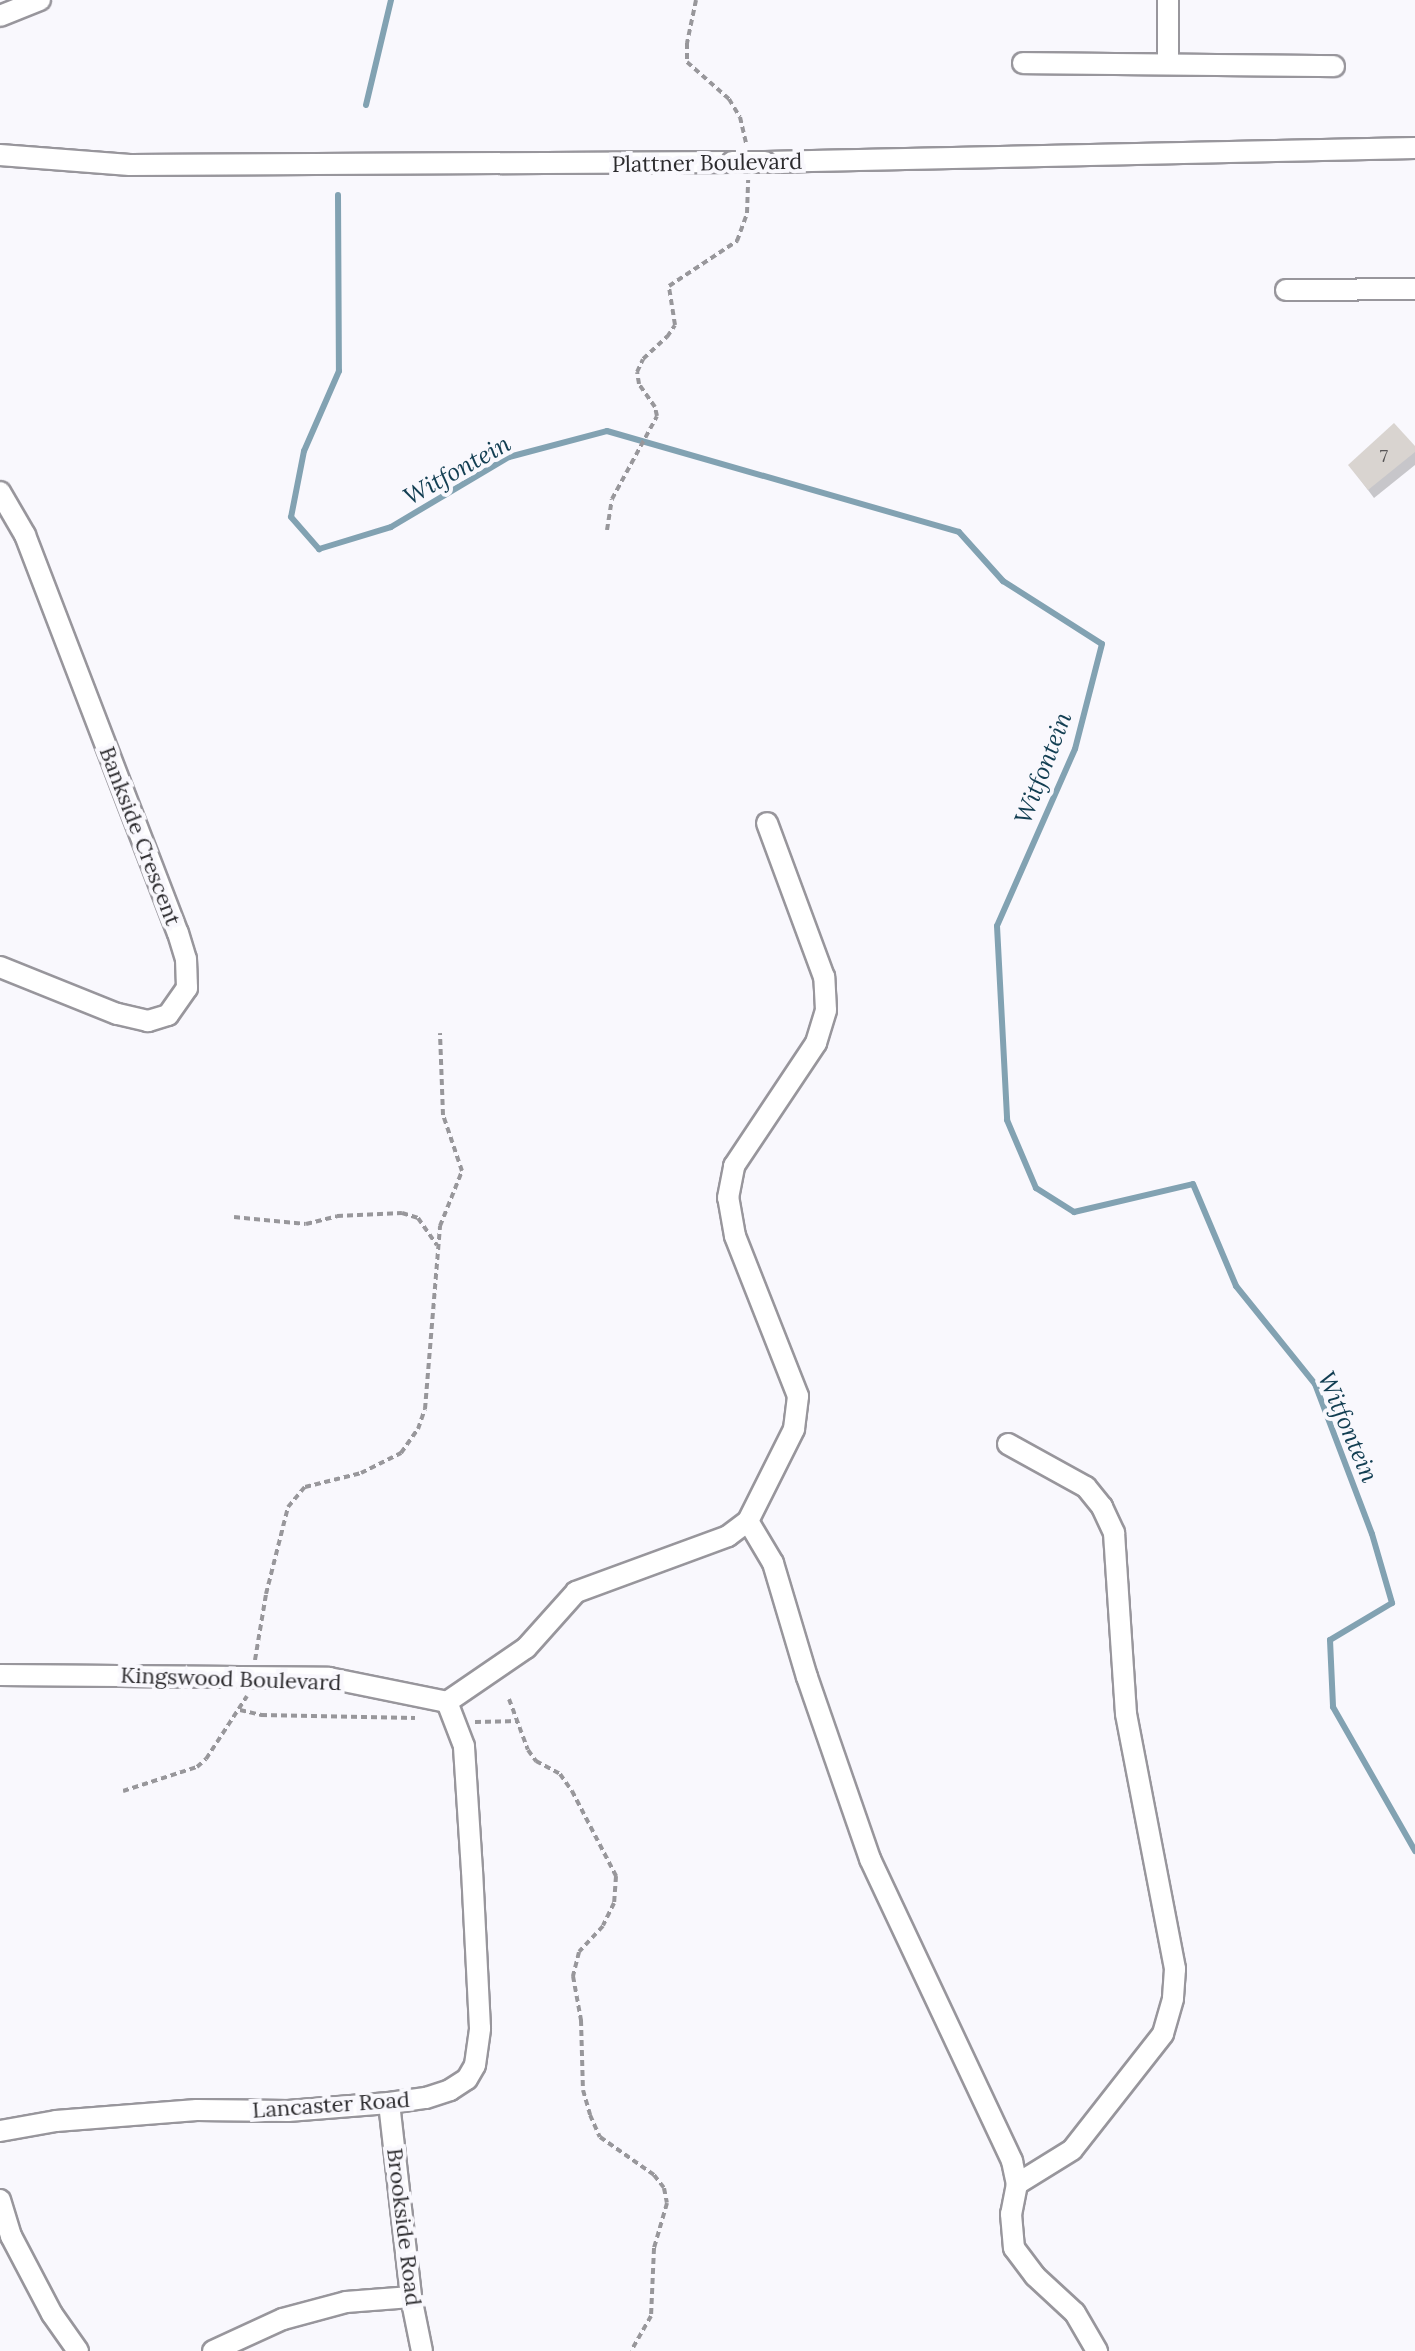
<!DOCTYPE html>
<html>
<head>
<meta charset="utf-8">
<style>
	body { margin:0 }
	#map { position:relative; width:1415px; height:2351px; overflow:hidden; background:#f9f8fd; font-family:Lora,serif }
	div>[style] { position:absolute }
	.shadow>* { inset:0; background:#0003 }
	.stream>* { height:6px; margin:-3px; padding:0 3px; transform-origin:3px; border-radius:3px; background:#82a2b2 }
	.building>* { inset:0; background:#d9d4d0 }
	.path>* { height:4px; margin-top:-2px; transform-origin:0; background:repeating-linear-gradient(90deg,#98979b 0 6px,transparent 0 10px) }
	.roads { filter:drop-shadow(2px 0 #98969c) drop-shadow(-2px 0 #98969c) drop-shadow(0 2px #98969c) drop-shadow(0 -2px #98969c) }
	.minor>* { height:20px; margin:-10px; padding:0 10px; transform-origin:10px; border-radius:10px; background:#fff }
	.bridges { filter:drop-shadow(2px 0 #98969c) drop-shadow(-2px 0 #98969c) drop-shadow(0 2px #98969c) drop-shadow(0 -2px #98969c) }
	.minor-bridge>* { height:20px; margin:-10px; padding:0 10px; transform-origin:10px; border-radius:10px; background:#fff }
	span { translate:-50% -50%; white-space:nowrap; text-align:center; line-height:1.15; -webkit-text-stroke:8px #f9f8fd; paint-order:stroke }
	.number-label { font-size:18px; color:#575556 }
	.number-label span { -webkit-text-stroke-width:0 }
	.street-label { font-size:22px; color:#2c2b2e }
	.water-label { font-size:24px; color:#123e52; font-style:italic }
</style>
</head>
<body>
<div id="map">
	<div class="shadow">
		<div style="clip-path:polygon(1415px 449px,1415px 465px,1374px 498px,1350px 466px)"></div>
	</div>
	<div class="stream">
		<div style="left:366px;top:105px;width:108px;rotate:-76.6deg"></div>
		<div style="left:338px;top:195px;width:176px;rotate:89.7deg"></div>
		<div style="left:339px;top:371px;width:87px;rotate:113.6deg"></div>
		<div style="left:304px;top:451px;width:67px;rotate:101.1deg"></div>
		<div style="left:291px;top:517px;width:43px;rotate:48.8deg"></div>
		<div style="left:319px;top:549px;width:75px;rotate:-17deg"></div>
		<div style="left:391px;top:527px;width:137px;rotate:-30.7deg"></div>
		<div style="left:509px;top:457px;width:101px;rotate:-14.9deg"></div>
		<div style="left:607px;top:431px;width:366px;rotate:16deg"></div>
		<div style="left:959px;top:532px;width:66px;rotate:48.1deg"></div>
		<div style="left:1003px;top:581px;width:117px;rotate:32.5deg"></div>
		<div style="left:1102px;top:644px;width:108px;rotate:104.4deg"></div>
		<div style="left:1075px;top:749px;width:193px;rotate:113.8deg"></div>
		<div style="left:997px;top:926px;width:194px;rotate:87deg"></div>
		<div style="left:1007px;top:1120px;width:74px;rotate:66.9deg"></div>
		<div style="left:1036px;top:1188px;width:45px;rotate:32.3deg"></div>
		<div style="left:1074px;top:1212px;width:122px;rotate:-13.2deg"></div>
		<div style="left:1193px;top:1184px;width:111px;rotate:67.1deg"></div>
		<div style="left:1236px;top:1286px;width:126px;rotate:51.1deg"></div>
		<div style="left:1315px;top:1384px;width:160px;rotate:69.2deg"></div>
		<div style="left:1372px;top:1534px;width:72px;rotate:73.8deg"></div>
		<div style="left:1392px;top:1603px;width:72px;rotate:149.2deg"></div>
		<div style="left:1330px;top:1640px;width:67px;rotate:87.4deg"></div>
		<div style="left:1333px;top:1707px;width:166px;rotate:60.3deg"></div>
	</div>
	<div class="building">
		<div style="clip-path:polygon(1394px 423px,1415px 446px,1415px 452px,1368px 490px,1348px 465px)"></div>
	</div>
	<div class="path">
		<div style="left:696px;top:0;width:44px;rotate:101.8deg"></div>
		<div style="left:687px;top:43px;width:19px;rotate:90deg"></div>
		<div style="left:687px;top:62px;width:56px;rotate:41.4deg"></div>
		<div style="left:729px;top:99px;width:21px;rotate:59deg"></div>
		<div style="left:740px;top:117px;width:28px;rotate:77deg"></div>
		<div style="left:607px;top:530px;width:31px;rotate:-81deg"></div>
		<div style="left:612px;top:499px;width:94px;rotate:-61.5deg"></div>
		<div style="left:657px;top:416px;width:9px;rotate:-103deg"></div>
		<div style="left:655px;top:407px;width:28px;rotate:-125deg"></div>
		<div style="left:639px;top:384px;width:12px;rotate:-99deg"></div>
		<div style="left:637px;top:372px;width:14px;rotate:-65deg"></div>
		<div style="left:643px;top:359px;width:33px;rotate:-43deg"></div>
		<div style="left:667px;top:337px;width:14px;rotate:-56deg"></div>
		<div style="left:675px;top:325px;width:39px;rotate:-99deg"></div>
		<div style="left:669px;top:286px;width:82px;rotate:-33.5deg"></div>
		<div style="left:737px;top:241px;width:30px;rotate:-70deg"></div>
		<div style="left:747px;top:213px;width:33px;rotate:-88deg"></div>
		<div style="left:234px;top:1217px;width:72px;rotate:5.6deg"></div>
		<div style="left:306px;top:1224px;width:32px;rotate:-14deg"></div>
		<div style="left:337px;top:1216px;width:65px;rotate:-2.6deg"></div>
		<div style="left:402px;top:1213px;width:17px;rotate:17deg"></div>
		<div style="left:418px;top:1218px;width:33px;rotate:55deg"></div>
		<div style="left:255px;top:1660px;width:67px;rotate:-80.5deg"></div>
		<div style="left:266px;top:1594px;width:90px;rotate:-75.8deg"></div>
		<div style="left:288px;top:1507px;width:26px;rotate:-50deg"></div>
		<div style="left:305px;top:1487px;width:58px;rotate:-14deg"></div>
		<div style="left:361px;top:1473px;width:45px;rotate:-26.6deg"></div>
		<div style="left:401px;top:1453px;width:29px;rotate:-55deg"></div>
		<div style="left:418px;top:1429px;width:21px;rotate:-71deg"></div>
		<div style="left:425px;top:1409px;width:184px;rotate:-85.3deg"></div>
		<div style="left:440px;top:1226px;width:59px;rotate:-68.2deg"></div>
		<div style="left:462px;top:1171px;width:59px;rotate:-108.7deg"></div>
		<div style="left:443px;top:1115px;width:82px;rotate:-92.1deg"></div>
		<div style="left:509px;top:1699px;width:54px;rotate:69.6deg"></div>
		<div style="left:528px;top:1750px;width:14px;rotate:54deg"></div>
		<div style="left:536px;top:1761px;width:27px;rotate:28deg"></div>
		<div style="left:560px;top:1774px;width:21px;rotate:55deg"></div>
		<div style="left:572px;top:1791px;width:96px;rotate:62.6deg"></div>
		<div style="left:616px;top:1876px;width:27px;rotate:94deg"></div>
		<div style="left:614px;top:1903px;width:25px;rotate:116deg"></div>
		<div style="left:603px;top:1926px;width:35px;rotate:133deg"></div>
		<div style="left:579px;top:1952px;width:25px;rotate:104deg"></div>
		<div style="left:573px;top:1976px;width:45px;rotate:79.7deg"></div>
		<div style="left:581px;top:2020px;width:70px;rotate:88.4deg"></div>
		<div style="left:583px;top:2090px;width:26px;rotate:74deg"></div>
		<div style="left:590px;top:2115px;width:24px;rotate:66deg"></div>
		<div style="left:600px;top:2137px;width:66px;rotate:35.1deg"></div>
		<div style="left:654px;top:2175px;width:16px;rotate:52deg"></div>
		<div style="left:664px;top:2188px;width:15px;rotate:79deg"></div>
		<div style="left:667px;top:2203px;width:47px;rotate:106.1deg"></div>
		<div style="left:654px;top:2248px;width:68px;rotate:92.5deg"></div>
		<div style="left:651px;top:2316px;width:40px;rotate:119.7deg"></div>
		<div style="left:240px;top:1710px;width:22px;rotate:13deg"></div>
		<div style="left:261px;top:1715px;width:154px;rotate:1.1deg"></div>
		<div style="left:475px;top:1722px;width:42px;rotate:-1.4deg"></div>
		<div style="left:123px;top:1791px;width:78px;rotate:-18deg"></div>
		<div style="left:197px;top:1767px;width:12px;rotate:-42deg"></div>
		<div style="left:206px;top:1759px;width:75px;rotate:-56.9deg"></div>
	</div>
	<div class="roads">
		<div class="minor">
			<div style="left:0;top:16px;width:43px;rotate:-21.8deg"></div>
			<div style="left:1023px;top:63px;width:311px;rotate:0.6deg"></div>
			<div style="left:1168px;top:63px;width:63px;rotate:-90deg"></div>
			<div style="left:0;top:155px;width:130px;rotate:4.4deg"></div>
			<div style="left:130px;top:165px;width:602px;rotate:-0.29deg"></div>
			<div style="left:765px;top:162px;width:650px;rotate:-1.23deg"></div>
			<div style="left:1286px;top:290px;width:129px;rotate:-0.4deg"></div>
			<div style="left:0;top:492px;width:50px;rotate:59.8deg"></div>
			<div style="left:25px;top:535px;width:426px;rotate:69deg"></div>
			<div style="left:178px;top:933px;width:27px;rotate:73deg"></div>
			<div style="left:186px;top:959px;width:29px;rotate:88deg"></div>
			<div style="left:187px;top:988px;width:33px;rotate:125deg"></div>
			<div style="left:168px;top:1015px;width:21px;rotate:163deg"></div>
			<div style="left:148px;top:1021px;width:32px;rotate:-167deg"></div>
			<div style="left:117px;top:1014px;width:126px;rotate:-158.1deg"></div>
			<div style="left:1008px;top:1444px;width:89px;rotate:28.9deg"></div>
			<div style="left:1086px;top:1487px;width:26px;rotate:51deg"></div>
			<div style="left:1102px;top:1507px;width:29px;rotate:65deg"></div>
			<div style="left:1114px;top:1533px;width:181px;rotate:86.2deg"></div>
			<div style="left:1126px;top:1714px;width:260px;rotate:79.1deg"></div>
			<div style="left:1175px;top:1969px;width:30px;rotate:94deg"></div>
			<div style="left:1173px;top:1999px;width:36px;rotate:106deg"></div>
			<div style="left:1163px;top:2034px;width:147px;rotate:128.1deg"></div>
			<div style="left:1072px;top:2150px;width:65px;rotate:148.3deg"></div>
			<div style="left:748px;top:1521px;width:49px;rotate:59.2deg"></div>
			<div style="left:773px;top:1563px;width:119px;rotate:73.4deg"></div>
			<div style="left:807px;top:1677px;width:193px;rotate:70.9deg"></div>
			<div style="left:870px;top:1859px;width:334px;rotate:64.8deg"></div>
			<div style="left:1012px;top:2161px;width:24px;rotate:78deg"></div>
			<div style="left:1017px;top:2184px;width:31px;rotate:101deg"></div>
			<div style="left:1011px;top:2214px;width:34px;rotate:85deg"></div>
			<div style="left:1014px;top:2248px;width:35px;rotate:53deg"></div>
			<div style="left:1035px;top:2276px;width:54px;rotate:42.8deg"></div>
			<div style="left:1075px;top:2313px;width:44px;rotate:59.9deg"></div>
			<div style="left:0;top:1675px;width:329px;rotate:0.5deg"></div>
			<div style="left:329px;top:1678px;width:120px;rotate:11.5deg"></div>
			<div style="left:447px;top:1702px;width:96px;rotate:-34.4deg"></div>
			<div style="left:526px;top:1648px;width:75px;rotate:-48.2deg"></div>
			<div style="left:576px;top:1592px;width:162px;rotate:-20.2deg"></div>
			<div style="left:728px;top:1536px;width:25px;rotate:-37deg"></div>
			<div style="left:748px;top:1521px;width:103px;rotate:-63.4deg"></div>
			<div style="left:794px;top:1429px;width:33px;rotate:-83deg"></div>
			<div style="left:798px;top:1396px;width:172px;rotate:-111.5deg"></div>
			<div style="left:735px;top:1236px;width:39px;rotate:-100deg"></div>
			<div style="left:728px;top:1198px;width:33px;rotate:-79deg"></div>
			<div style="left:734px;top:1166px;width:148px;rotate:-56.3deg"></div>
			<div style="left:816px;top:1043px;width:34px;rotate:-73deg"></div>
			<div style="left:826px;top:1010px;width:33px;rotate:-93deg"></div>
			<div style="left:824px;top:977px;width:164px;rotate:-110.3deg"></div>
			<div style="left:389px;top:2103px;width:195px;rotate:83.5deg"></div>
			<div style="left:411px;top:2297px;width:55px;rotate:78.5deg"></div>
			<div style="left:0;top:2131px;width:57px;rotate:-10.1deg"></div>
			<div style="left:56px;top:2121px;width:141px;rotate:-4.5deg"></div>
			<div style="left:197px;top:2110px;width:91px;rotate:0.6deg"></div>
			<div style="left:288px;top:2111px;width:101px;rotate:-4.5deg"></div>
			<div style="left:389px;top:2103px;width:37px;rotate:-8deg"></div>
			<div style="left:426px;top:2098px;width:25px;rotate:-18deg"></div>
			<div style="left:450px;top:2090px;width:20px;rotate:-33deg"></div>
			<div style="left:467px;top:2079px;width:16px;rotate:-60deg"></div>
			<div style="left:475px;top:2065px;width:37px;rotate:-82deg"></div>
			<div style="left:480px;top:2028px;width:157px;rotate:-92.9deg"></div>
			<div style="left:472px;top:1871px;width:125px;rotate:-93.7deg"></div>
			<div style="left:464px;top:1746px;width:47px;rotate:-111.1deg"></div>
			<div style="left:0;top:2200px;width:38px;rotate:73deg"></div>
			<div style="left:11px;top:2236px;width:88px;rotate:62.3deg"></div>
			<div style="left:52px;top:2314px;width:45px;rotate:54.9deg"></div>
			<div style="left:213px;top:2351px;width:77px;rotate:-24.6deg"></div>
			<div style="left:283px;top:2319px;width:65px;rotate:-15.1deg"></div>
			<div style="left:346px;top:2302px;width:65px;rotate:-4.4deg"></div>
		</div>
	</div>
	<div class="bridges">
		<div class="minor-bridge">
			<div style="left:732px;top:162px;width:33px"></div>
		</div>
	</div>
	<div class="number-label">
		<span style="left:1384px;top:456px">7</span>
	</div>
	<div class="street-label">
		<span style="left:707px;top:163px;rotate:-1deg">Plattner Boulevard</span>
		<span style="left:140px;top:836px;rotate:69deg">Bankside Crescent</span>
		<span style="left:231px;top:1679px;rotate:2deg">Kingswood Boulevard</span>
		<span style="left:331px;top:2105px;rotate:-4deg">Lancaster Road</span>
		<span style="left:404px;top:2227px;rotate:83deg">Brookside Road</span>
	</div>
	<div class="water-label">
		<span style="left:457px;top:470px;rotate:-29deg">Witfontein</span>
		<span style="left:1043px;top:768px;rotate:-69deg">Witfontein</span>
		<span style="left:1348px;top:1427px;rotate:67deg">Witfontein</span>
	</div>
</div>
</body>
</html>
